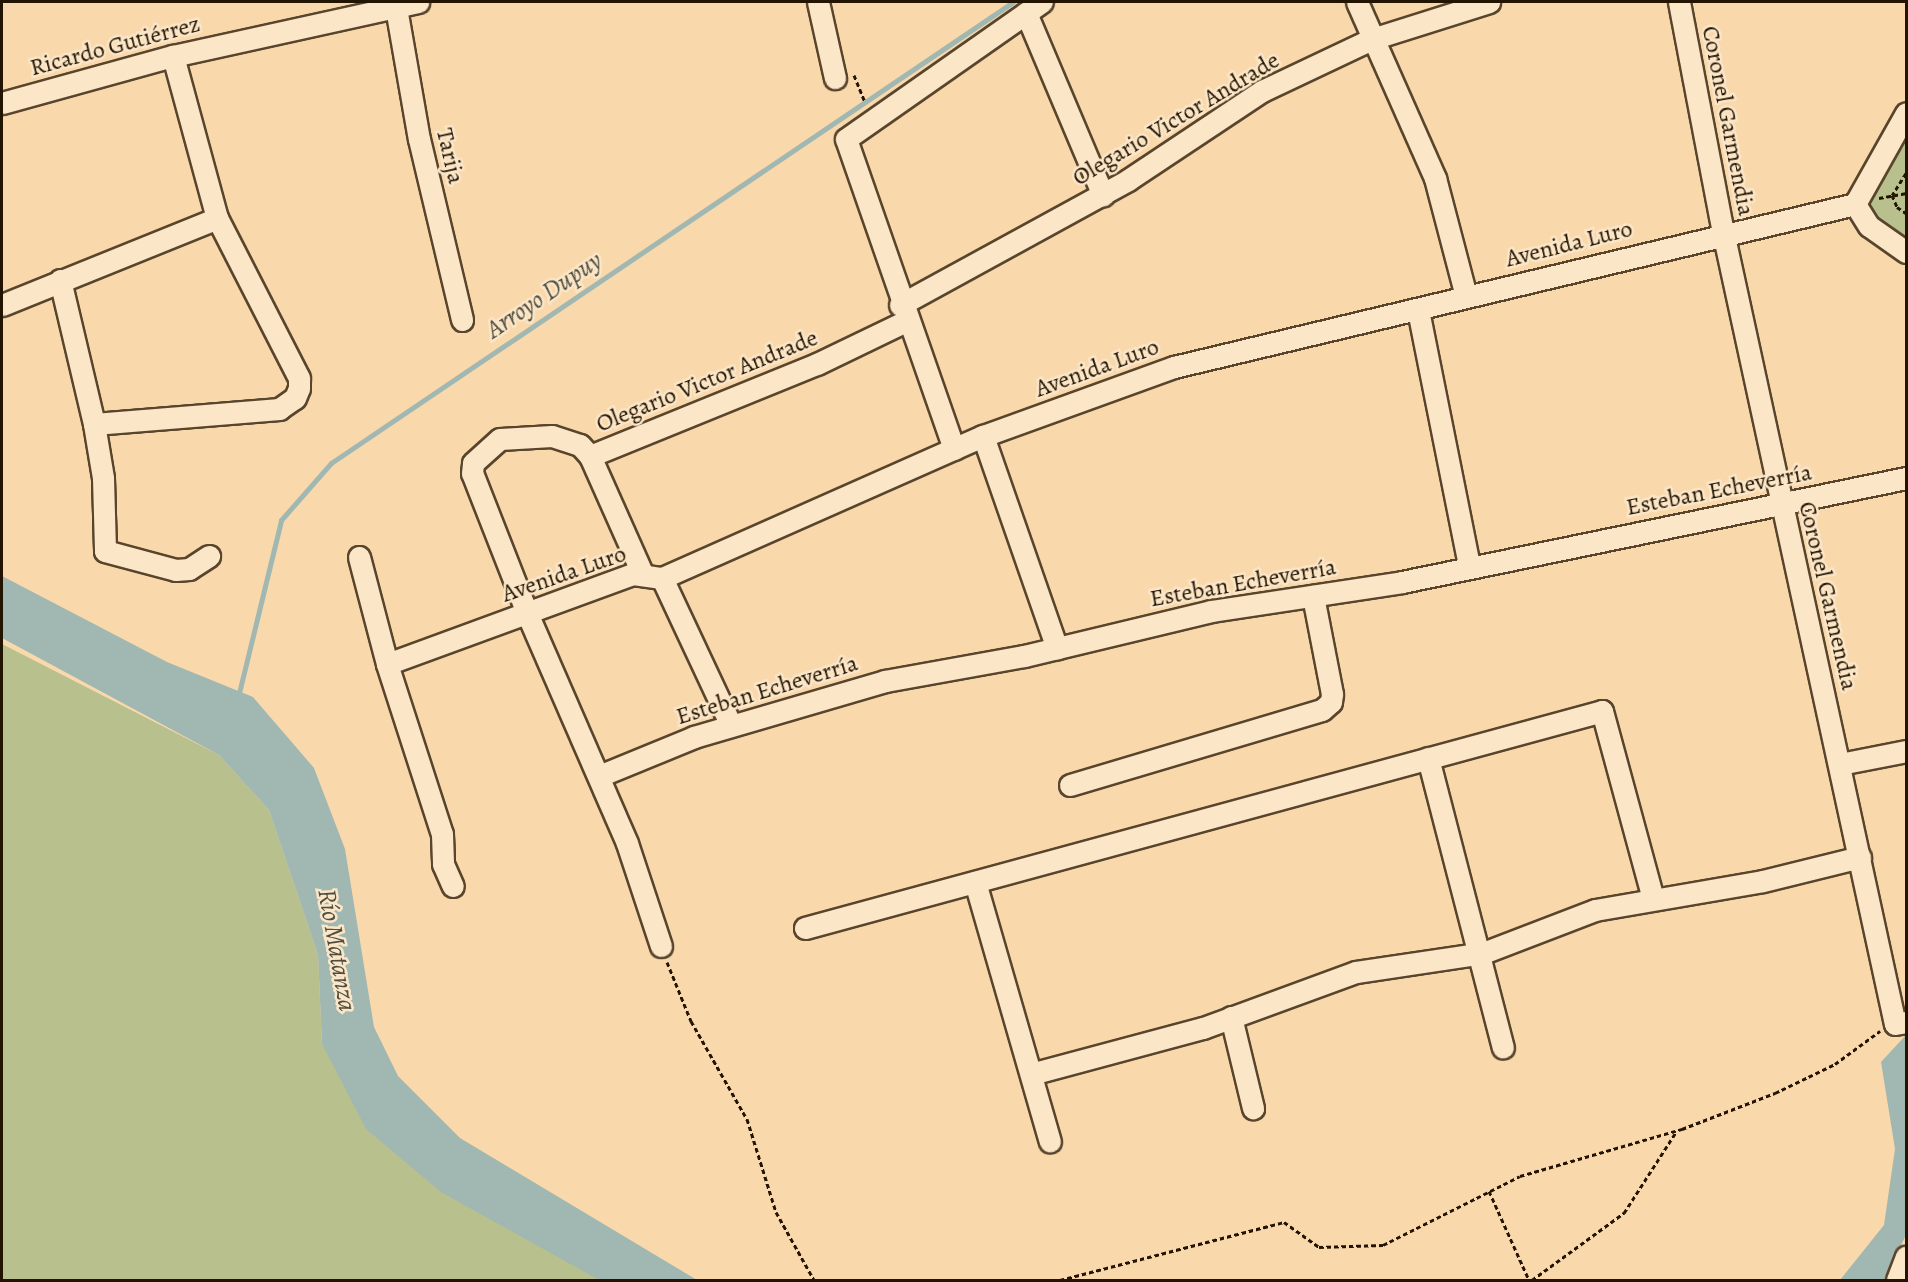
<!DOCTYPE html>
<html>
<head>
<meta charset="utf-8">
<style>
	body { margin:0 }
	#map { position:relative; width:1908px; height:1282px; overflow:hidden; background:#f9d8ab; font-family:Alegreya,serif }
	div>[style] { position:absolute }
	.green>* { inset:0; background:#b8c08d }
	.water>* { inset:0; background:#a0b8b1 }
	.stream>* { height:5px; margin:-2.5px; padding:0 2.5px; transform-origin:2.5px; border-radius:2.5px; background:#a0b8b1 }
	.path>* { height:3px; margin-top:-1.5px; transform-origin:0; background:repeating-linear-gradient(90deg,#231401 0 4.5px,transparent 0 7.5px) }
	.roads { filter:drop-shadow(2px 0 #58452c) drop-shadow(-2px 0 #58452c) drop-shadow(0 2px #58452c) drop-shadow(0 -2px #58452c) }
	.minor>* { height:21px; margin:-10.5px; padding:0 10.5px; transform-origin:10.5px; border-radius:10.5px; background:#fbe6c8 }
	span { translate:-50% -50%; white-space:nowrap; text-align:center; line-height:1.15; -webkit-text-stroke:5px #fbe6c8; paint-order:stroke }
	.street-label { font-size:24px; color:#231401 }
	.water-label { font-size:26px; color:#4f4d3f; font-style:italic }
	.frame { position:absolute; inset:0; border:3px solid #231401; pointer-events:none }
</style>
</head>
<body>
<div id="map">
	<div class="green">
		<div style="clip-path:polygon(1906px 113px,1906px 252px,1869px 226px,1864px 186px)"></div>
		<div style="clip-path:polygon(2px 644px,219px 755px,269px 810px,318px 955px,322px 1044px,599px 1280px,2px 1280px)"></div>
	</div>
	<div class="water">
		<div style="clip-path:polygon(2px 576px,167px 662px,253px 697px,314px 768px,345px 849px,374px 1027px,398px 1076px,460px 1138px,697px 1280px,599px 1280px,441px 1192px,366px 1129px,322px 1044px,318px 955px,269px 810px,219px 755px,2px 638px)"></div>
		<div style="clip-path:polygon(1906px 1035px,1906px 1235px,1884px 1280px,1840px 1280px,1884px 1225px,1895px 1149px,1881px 1062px)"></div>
	</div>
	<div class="stream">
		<div style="left:238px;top:697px;width:182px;rotate:-76.3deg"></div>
		<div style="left:281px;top:520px;width:76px;rotate:-48.7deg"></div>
		<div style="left:331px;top:463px;width:823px;rotate:-34.06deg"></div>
	</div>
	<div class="path">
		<div style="left:854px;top:75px;width:29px;rotate:68deg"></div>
		<div style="left:1906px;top:173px;width:26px;rotate:122deg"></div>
		<div style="left:1892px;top:195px;width:13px;rotate:67deg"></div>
		<div style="left:1897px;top:207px;width:11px;rotate:34deg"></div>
		<div style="left:1879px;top:198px;width:27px;rotate:-10deg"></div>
		<div style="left:667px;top:962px;width:64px;rotate:67.9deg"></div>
		<div style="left:691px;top:1021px;width:113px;rotate:60.3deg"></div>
		<div style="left:747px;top:1119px;width:97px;rotate:72.7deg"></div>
		<div style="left:776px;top:1212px;width:78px;rotate:60.8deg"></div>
		<div style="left:1489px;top:1191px;width:98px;rotate:65.8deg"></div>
		<div style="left:1060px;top:1280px;width:231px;rotate:-14.5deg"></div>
		<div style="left:1284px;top:1222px;width:43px;rotate:35.5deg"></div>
		<div style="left:1319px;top:1247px;width:64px;rotate:-1.8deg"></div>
		<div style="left:1383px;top:1245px;width:153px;rotate:-26.7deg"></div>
		<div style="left:1520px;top:1176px;width:169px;rotate:-16.2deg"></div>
		<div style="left:1682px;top:1129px;width:100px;rotate:-21.2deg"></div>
		<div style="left:1775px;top:1093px;width:67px;rotate:-25.8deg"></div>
		<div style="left:1835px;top:1064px;width:56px;rotate:-36.3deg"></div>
		<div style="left:1532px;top:1280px;width:114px;rotate:-36.1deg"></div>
		<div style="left:1624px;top:1213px;width:96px;rotate:-57.3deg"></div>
	</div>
	<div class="roads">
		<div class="minor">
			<div style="left:395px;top:2px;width:139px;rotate:80.1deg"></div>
			<div style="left:419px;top:139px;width:186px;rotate:76.6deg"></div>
			<div style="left:818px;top:2px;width:78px;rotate:77.4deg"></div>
			<div style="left:1357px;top:2px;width:193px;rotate:66.1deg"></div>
			<div style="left:1435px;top:178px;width:122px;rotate:75.3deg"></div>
			<div style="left:1679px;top:2px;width:234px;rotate:79.2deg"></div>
			<div style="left:1723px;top:232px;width:810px;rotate:77.75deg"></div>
			<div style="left:1895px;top:1024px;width:11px;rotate:-10deg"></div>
			<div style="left:1026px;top:13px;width:198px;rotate:67.1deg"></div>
			<div style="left:2px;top:103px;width:177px;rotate:-15.4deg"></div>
			<div style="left:173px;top:56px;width:251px;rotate:-12.4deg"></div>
			<div style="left:1855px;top:204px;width:104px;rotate:-60.7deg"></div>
			<div style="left:1855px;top:204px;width:26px;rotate:58deg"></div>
			<div style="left:1869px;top:226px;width:45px;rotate:35.1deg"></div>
			<div style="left:60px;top:280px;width:148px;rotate:76.7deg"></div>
			<div style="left:94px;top:424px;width:55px;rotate:80.5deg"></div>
			<div style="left:103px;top:478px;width:73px;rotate:88.4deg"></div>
			<div style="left:105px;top:551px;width:73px;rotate:15deg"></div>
			<div style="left:176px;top:570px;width:13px;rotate:-4deg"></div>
			<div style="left:189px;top:569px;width:24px;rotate:-33deg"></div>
			<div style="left:2px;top:305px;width:232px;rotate:-22deg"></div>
			<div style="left:900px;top:305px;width:260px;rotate:-28.7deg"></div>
			<div style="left:1128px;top:180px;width:161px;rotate:-33.6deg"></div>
			<div style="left:1262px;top:91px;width:122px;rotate:-25.3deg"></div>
			<div style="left:1372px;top:39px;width:123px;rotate:-17.5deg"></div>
			<div style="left:1418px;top:310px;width:261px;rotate:78.7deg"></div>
			<div style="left:94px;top:424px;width:186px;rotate:-4.6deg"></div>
			<div style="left:279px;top:409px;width:19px;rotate:-35deg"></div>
			<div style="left:295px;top:398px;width:11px;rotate:-68deg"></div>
			<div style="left:299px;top:388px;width:10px;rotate:-90deg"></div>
			<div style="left:299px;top:378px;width:180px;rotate:-117.1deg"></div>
			<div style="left:217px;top:218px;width:168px;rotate:-105.2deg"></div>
			<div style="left:983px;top:436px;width:225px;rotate:70.8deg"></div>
			<div style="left:954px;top:449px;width:328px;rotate:-109.2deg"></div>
			<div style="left:846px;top:139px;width:239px;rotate:-35deg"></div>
			<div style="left:590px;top:456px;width:128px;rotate:66deg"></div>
			<div style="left:359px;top:557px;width:111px;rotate:75.3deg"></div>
			<div style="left:387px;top:664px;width:179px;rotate:72.1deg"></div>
			<div style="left:442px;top:834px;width:30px;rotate:88deg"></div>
			<div style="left:443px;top:864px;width:24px;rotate:66deg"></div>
			<div style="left:662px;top:578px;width:162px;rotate:64.9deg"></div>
			<div style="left:387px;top:664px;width:262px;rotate:-20.1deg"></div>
			<div style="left:633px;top:574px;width:29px;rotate:8deg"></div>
			<div style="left:662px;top:578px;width:351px;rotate:-23.9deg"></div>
			<div style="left:983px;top:436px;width:203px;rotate:-19.9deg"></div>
			<div style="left:1174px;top:367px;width:700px;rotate:-13.46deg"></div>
			<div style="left:1428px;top:758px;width:299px;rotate:75.5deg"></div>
			<div style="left:1840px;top:764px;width:67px;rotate:-11.1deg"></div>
			<div style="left:599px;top:776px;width:103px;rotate:-22.3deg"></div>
			<div style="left:694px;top:737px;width:199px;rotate:-16.3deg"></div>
			<div style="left:885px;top:681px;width:141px;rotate:-10.2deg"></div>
			<div style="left:1024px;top:656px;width:192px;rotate:-13.5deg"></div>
			<div style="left:1211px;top:611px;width:193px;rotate:-8.6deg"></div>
			<div style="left:1402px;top:582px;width:515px;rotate:-11.66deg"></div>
			<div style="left:1070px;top:785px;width:263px;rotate:-16.6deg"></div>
			<div style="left:1322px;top:710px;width:12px;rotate:-42deg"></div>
			<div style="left:1331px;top:702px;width:8px;rotate:-83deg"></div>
			<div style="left:1332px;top:694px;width:100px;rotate:-101deg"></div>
			<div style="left:975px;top:882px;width:270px;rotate:73.9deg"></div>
			<div style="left:805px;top:928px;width:826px;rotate:-15.23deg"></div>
			<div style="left:1602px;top:711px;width:195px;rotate:74.8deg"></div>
			<div style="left:661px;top:946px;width:108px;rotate:-108.3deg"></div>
			<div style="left:627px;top:843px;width:251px;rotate:-113.5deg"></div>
			<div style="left:527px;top:613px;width:150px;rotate:-111.4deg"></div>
			<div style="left:472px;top:473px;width:10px;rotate:-84deg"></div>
			<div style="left:473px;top:463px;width:36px;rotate:-42deg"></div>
			<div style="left:500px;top:439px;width:52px;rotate:-3.3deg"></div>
			<div style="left:552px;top:436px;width:29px;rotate:18deg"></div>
			<div style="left:580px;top:445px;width:15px;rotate:48deg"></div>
			<div style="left:590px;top:456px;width:245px;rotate:-22.1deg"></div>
			<div style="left:817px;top:364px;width:99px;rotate:-25.8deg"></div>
			<div style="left:1231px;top:1017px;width:94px;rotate:76.4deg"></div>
			<div style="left:1031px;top:1074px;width:178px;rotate:-15deg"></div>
			<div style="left:1203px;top:1028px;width:163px;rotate:-20.1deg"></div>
			<div style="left:1356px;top:972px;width:128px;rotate:-8.5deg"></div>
			<div style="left:1483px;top:953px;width:120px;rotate:-21deg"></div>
			<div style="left:1595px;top:910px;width:170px;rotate:-9.8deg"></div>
			<div style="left:1763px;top:881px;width:100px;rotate:-13.9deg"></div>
			<div style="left:1897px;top:1280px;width:25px;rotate:-69deg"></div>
		</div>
	</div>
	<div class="street-label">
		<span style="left:115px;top:46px;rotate:-15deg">Ricardo Gutiérrez</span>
		<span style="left:1176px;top:119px;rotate:-31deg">Olegario Victor Andrade</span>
		<span style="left:1728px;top:121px;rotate:79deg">Coronel Garmendia</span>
		<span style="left:450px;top:156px;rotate:77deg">Tarija</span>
		<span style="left:1569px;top:244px;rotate:-14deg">Avenida Luro</span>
		<span style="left:1097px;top:368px;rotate:-20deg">Avenida Luro</span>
		<span style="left:707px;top:381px;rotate:-22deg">Olegario Victor Andrade</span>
		<span style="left:1719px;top:490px;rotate:-11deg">Esteban Echeverría</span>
		<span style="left:564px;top:574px;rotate:-19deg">Avenida Luro</span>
		<span style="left:1243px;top:583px;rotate:-10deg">Esteban Echeverría</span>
		<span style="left:1828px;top:596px;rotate:77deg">Coronel Garmendia</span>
		<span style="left:767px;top:690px;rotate:-17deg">Esteban Echeverría</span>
	</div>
	<div class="water-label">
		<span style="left:544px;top:295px;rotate:-34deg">Arroyo Dupuy</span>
		<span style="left:337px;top:950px;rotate:80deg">Río Matanza</span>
	</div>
	<div class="frame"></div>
</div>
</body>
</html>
